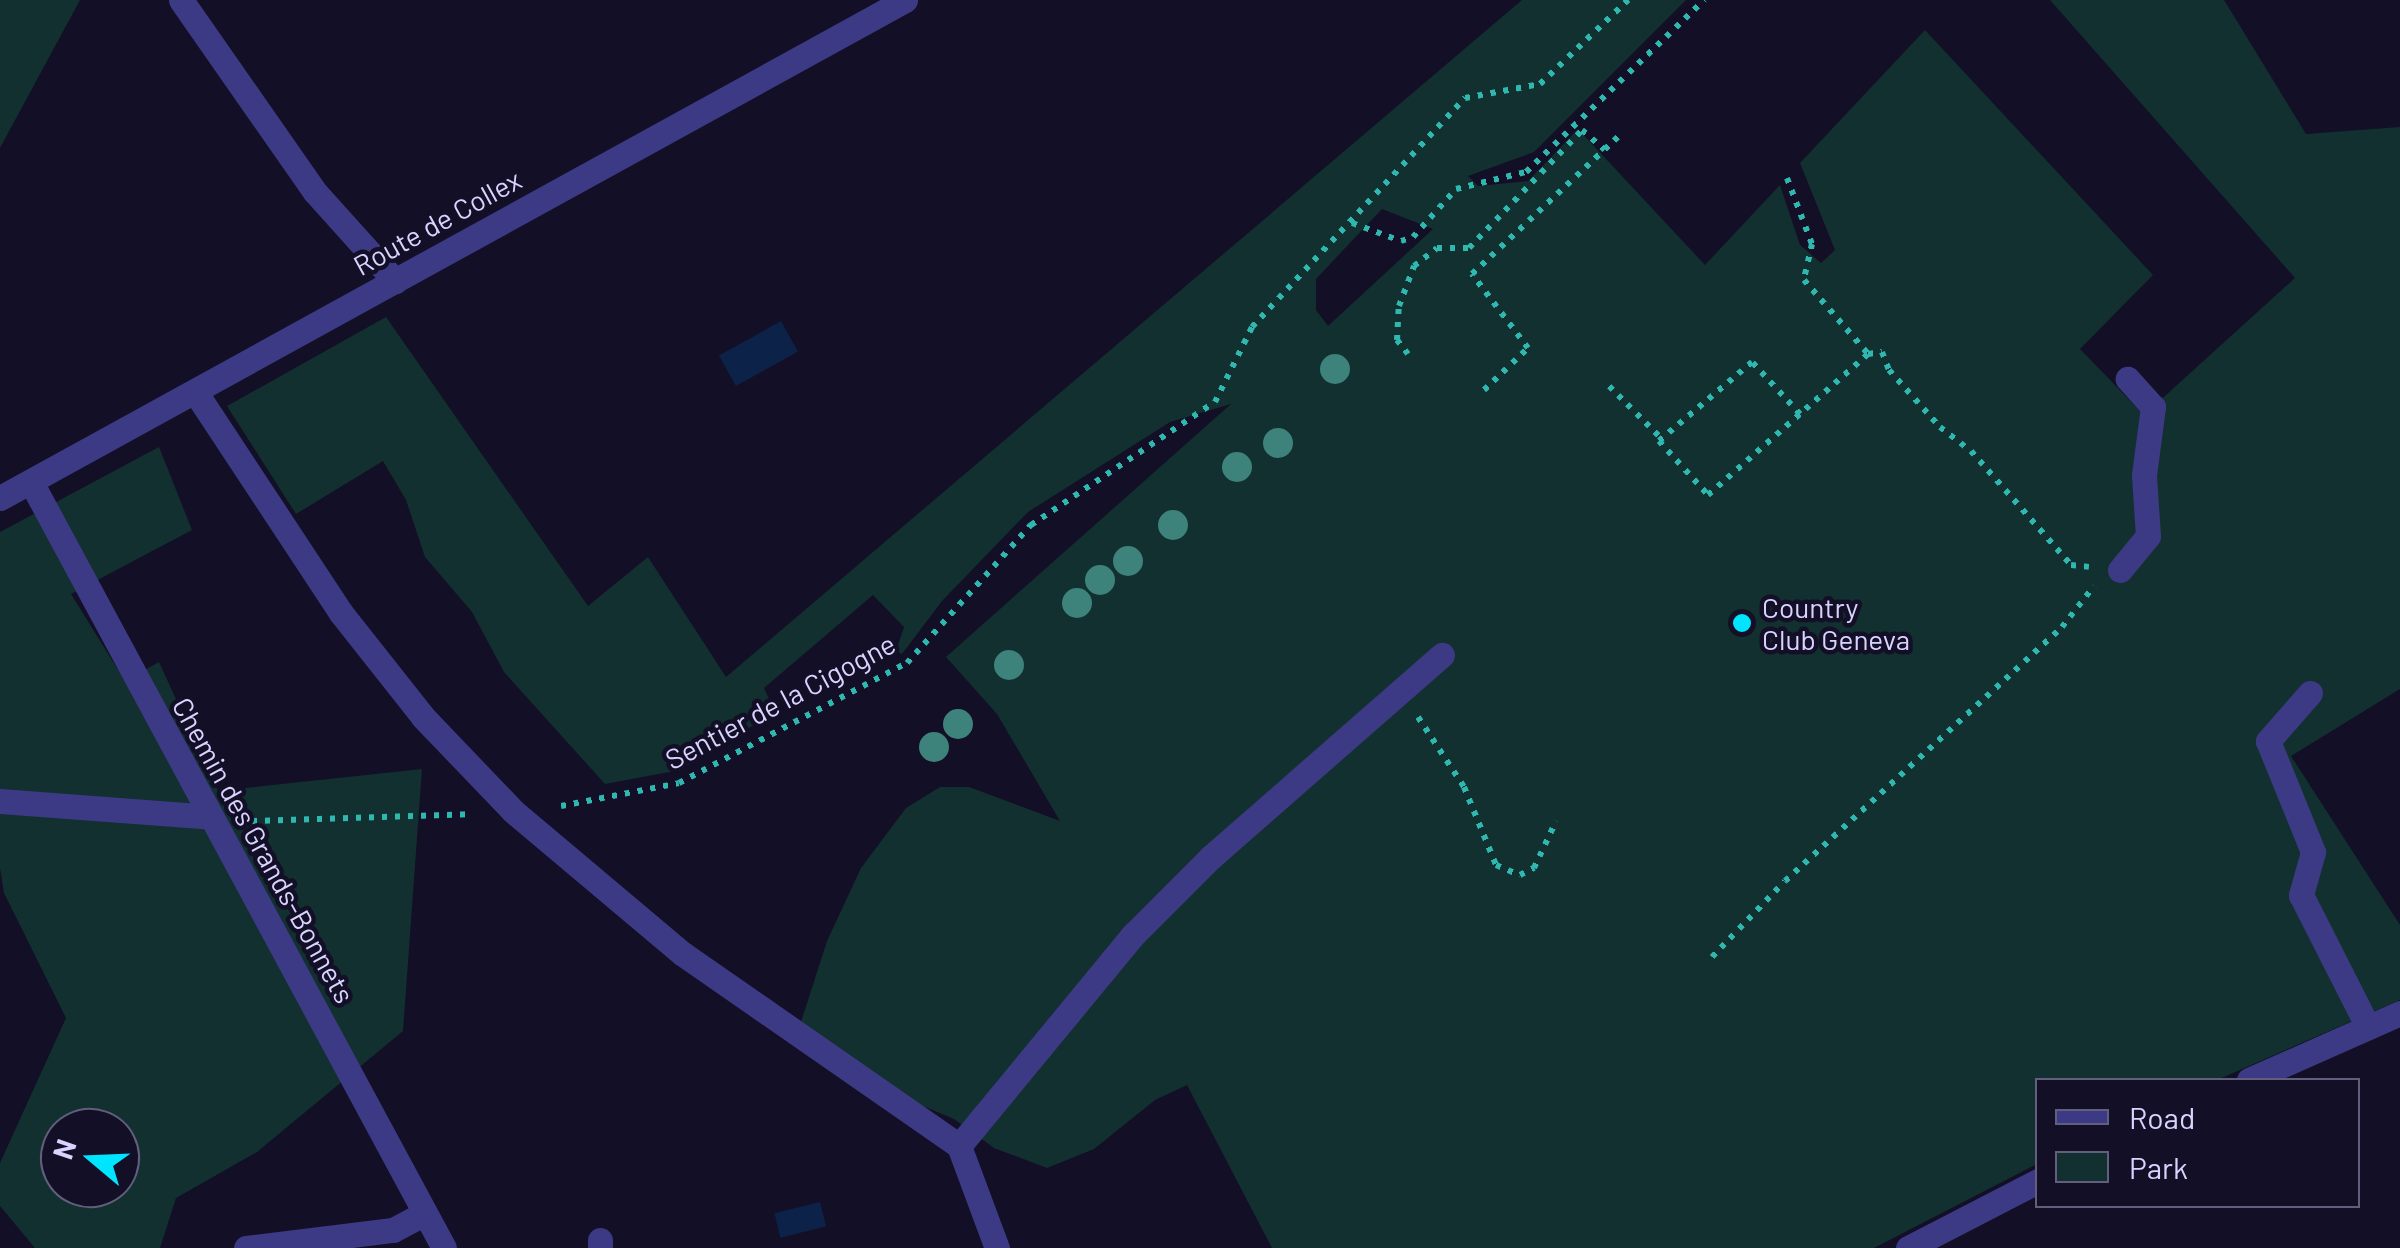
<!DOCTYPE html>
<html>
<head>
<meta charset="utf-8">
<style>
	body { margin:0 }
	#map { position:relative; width:2400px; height:1248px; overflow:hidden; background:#130f26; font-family:Barlow,sans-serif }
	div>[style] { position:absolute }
	.green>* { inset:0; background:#12302f }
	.water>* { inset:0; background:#0c2248; transform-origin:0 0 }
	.path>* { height:6px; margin-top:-3px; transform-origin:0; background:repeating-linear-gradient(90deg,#2fb8b0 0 5px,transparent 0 13px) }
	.minor>* { height:25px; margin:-12.5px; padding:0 12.5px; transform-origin:12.5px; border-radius:12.5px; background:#3d3a85 }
	.trees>* { width:30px; height:30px; margin:-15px; border-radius:50%; background:#3d827b }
	.dots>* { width:28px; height:28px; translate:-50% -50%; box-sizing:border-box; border:5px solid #130f26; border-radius:50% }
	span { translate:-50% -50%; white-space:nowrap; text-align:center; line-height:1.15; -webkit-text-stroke:9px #130f26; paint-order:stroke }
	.street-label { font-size:28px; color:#d9d4ff }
	.poi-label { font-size:28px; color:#d9d4ff }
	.left { translate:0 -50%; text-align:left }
	.legend { position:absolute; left:2035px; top:1078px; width:325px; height:130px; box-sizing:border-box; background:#130f26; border:2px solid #625e7d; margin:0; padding:12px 18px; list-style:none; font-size:30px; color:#d9d4ff }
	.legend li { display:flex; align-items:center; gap:20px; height:50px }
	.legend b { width:50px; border:2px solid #625e7d }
	.north { position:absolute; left:40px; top:1108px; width:100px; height:100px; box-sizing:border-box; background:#130f26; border:2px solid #625e7d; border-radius:50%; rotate:289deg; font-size:28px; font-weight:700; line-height:40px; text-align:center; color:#d9d4ff }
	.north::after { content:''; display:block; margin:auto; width:35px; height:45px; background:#00e5ff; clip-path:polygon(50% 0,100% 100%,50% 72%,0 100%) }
</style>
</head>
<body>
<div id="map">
	<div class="green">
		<div style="clip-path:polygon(0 0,80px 0,0 148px)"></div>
		<div style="clip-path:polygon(evenodd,1522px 0,1686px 0,1534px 152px,1468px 176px,1478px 186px,1528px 181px,1578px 129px,1705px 265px,1780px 185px,1800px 245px,1821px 263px,1835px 250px,1800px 163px,1925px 30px,2153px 275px,2080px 349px,2144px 415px,2295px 278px,2050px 0,2224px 0,2306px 134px,2400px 127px,2400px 689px,2291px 756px,2400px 925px,2400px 1000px,2217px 1080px,2038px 1080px,2037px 1164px,1874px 1248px,1272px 1248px,1187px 1085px,1155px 1100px,1094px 1149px,1047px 1168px,994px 1148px,954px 1119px,892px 1093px,801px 1022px,827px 941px,861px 868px,906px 808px,940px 787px,969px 787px,1060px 821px,997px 714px,946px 657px,1231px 404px,1170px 422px,1028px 512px,942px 601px,902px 654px,896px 651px,904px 627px,873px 595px,764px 688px,775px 712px,680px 770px,605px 784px,504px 672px,472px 612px,425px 557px,406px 500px,383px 461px,296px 514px,227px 406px,386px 317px,588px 606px,648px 557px,726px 677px,1522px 0,1382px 209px,1433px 229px,1328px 326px,1316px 310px,1316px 279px,1382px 209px)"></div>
		<div style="clip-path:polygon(evenodd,159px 447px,192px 530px,71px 594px,125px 681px,159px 662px,218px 791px,422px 769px,403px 1031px,257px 1152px,176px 1198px,160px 1248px,35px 1248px,0 1206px,0 1163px,66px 1018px,4px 893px,0 868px,0 532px,159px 447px,60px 1128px,120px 1128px,120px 1188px,60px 1188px,60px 1128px)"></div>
	</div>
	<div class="water">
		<div style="left:781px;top:321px;width:35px;height:71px;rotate:61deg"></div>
		<div style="left:820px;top:1202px;width:25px;height:47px;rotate:76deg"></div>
	</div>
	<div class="path">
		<div style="left:1787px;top:178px;width:71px;rotate:69.3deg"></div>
		<div style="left:1812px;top:244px;width:37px;rotate:103deg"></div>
		<div style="left:1804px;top:280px;width:98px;rotate:49.1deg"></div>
		<div style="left:1352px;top:223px;width:52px;rotate:20.2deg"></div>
		<div style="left:1401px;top:241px;width:13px;rotate:-18deg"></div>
		<div style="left:1413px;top:237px;width:64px;rotate:-48.1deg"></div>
		<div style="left:1456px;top:189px;width:72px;rotate:-13.7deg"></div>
		<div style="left:1526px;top:172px;width:248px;rotate:-44deg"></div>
		<div style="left:1408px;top:354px;width:18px;rotate:-128deg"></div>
		<div style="left:1397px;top:340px;width:34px;rotate:-87deg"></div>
		<div style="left:1399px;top:306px;width:43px;rotate:-69.4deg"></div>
		<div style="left:1414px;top:266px;width:29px;rotate:-38deg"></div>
		<div style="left:1437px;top:248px;width:32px"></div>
		<div style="left:1469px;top:248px;width:163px;rotate:-46.2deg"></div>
		<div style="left:1582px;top:130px;width:30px;rotate:41deg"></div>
		<div style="left:1609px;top:386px;width:75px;rotate:45deg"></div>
		<div style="left:1484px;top:390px;width:61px;rotate:-43.7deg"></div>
		<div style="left:1528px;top:348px;width:93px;rotate:-127.1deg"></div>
		<div style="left:1472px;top:274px;width:207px;rotate:-43.2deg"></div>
		<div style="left:1800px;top:414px;width:71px;rotate:-132.7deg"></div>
		<div style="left:1752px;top:362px;width:122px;rotate:139.7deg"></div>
		<div style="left:1659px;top:441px;width:73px;rotate:47.8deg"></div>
		<div style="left:1708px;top:495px;width:213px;rotate:-41.4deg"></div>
		<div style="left:1868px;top:354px;width:14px;rotate:-8deg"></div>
		<div style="left:1882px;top:352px;width:19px;rotate:69deg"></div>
		<div style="left:1889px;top:370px;width:76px;rotate:48.2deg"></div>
		<div style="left:1940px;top:427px;width:39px;rotate:38deg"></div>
		<div style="left:1971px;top:451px;width:152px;rotate:48.7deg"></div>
		<div style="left:2071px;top:565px;width:18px;rotate:6deg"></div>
		<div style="left:1418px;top:717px;width:84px;rotate:56.7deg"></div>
		<div style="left:1464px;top:787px;width:84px;rotate:67.7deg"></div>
		<div style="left:1496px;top:865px;width:26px;rotate:23deg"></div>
		<div style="left:1520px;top:875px;width:16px;rotate:-27deg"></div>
		<div style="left:1534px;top:868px;width:52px;rotate:-64.9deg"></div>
		<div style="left:561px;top:806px;width:120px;rotate:-11deg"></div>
		<div style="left:679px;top:783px;width:258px;rotate:-27.8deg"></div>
		<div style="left:907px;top:663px;width:186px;rotate:-48.1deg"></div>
		<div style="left:1031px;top:525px;width:221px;rotate:-33.8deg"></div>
		<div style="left:1215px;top:402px;width:84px;rotate:-63.7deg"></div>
		<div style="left:1252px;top:327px;width:313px;rotate:-47.1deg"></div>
		<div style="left:1465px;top:98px;width:76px;rotate:-10.6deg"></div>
		<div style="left:1540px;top:84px;width:122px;rotate:-43.7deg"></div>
		<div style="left:252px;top:821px;width:217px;rotate:-1.8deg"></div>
		<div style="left:1712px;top:957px;width:105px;rotate:-46.2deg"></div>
		<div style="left:1785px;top:881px;width:376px;rotate:-42.5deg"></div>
		<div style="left:2062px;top:627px;width:52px;rotate:-52deg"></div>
	</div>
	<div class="minor">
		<div style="left:181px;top:0;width:234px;rotate:55.1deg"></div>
		<div style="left:315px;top:192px;width:120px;rotate:48deg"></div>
		<div style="left:196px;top:393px;width:263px;rotate:56.6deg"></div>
		<div style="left:341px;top:613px;width:132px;rotate:51.7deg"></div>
		<div style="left:423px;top:717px;width:130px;rotate:46.2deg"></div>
		<div style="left:513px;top:811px;width:222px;rotate:40.1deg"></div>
		<div style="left:683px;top:954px;width:336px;rotate:34.8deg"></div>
		<div style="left:959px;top:1146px;width:109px;rotate:69.6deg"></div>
		<div style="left:31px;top:482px;width:870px;rotate:61.67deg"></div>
		<div style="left:0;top:498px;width:1033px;rotate:-28.82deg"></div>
		<div style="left:2120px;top:570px;width:44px;rotate:-50.5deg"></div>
		<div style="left:2148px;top:536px;width:61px;rotate:-93.8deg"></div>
		<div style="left:2144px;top:475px;width:69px;rotate:-82.5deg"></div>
		<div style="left:2153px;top:407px;width:38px;rotate:-132deg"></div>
		<div style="left:2310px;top:693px;width:64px;rotate:131.2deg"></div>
		<div style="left:2268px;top:741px;width:120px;rotate:67.9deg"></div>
		<div style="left:2313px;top:852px;width:45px;rotate:105.6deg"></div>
		<div style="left:2301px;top:895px;width:148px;rotate:63.1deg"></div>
		<div style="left:0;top:801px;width:212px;rotate:4.3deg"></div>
		<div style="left:2249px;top:1080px;width:165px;rotate:-23.9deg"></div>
		<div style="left:959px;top:1146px;width:275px;rotate:-50.5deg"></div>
		<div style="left:1134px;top:934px;width:109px;rotate:-45deg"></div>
		<div style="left:1211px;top:857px;width:307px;rotate:-41.2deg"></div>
		<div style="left:600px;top:1240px;width:8px;rotate:90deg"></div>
		<div style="left:246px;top:1248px;width:148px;rotate:-7deg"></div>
		<div style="left:393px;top:1230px;width:36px;rotate:-28deg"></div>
		<div style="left:1908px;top:1248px;width:146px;rotate:-27.3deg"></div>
	</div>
	<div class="trees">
		<div style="left:1335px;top:369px"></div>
		<div style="left:1278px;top:443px"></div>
		<div style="left:1237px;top:467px"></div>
		<div style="left:1173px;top:525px"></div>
		<div style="left:1128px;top:561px"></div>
		<div style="left:1100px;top:580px"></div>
		<div style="left:1077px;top:603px"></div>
		<div style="left:1009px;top:665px"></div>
		<div style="left:958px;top:724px"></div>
		<div style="left:934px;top:747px"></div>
	</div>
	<div class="dots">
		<div style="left:1742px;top:623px;background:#00e5ff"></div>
	</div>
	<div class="street-label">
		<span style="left:437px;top:222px;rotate:-29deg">Route de Collex</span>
		<span style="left:780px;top:701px;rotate:-28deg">Sentier de la Cigogne</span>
		<span style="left:264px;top:850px;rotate:61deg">Chemin des Grands-Bonnets</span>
	</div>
	<div class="poi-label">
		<span class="left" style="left:1762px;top:623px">Country<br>Club Geneva</span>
	</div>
	<ul class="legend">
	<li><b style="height:12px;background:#3d3a85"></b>Road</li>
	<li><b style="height:28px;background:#12302f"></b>Park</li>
	</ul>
	<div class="north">N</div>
</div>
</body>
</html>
